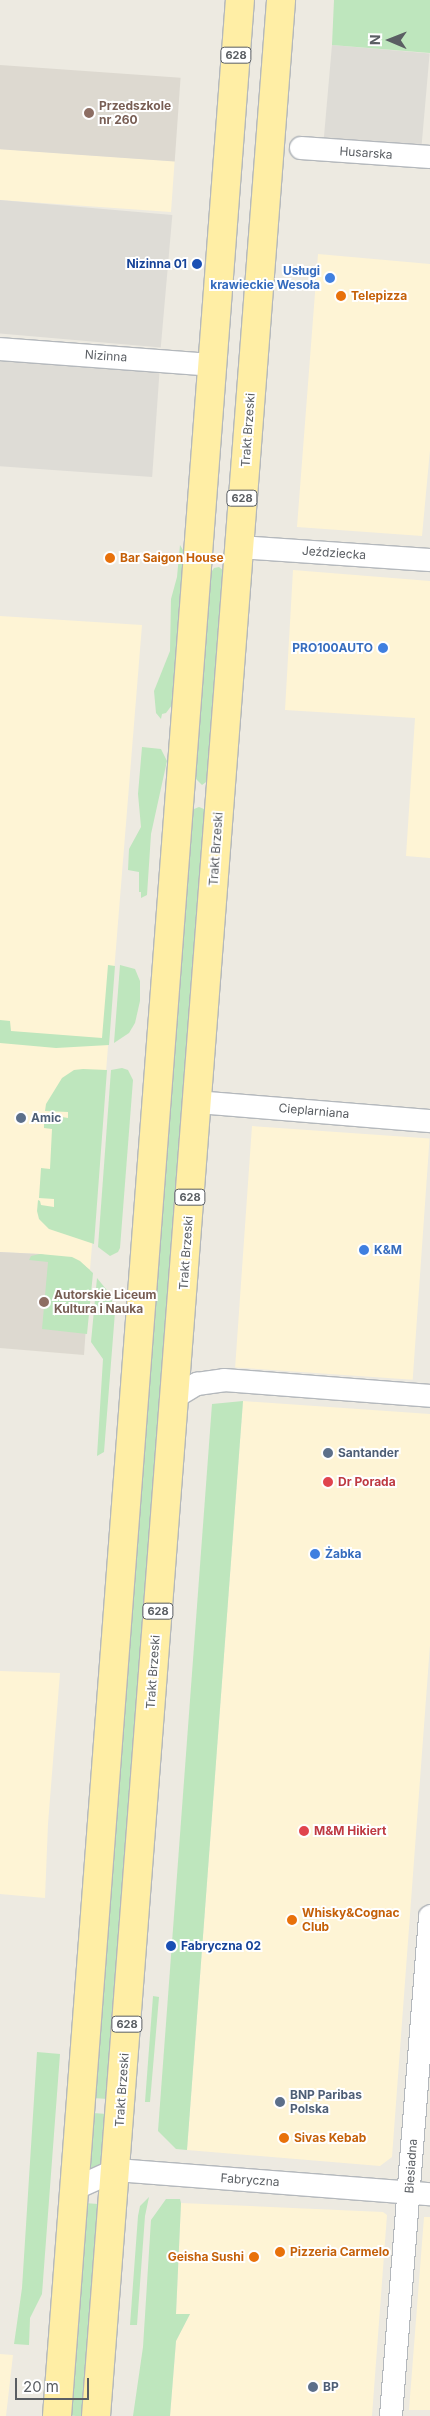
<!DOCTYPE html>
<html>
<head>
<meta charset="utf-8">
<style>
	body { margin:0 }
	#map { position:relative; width:430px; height:2416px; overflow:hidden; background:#edeae1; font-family:Inter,sans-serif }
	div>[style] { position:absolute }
	.commercial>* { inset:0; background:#fef4d5; transform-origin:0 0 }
	.industrial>* { inset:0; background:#dedcd6; transform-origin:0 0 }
	.education>* { inset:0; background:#ddd9d0; transform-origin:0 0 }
	.green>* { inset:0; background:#bee6bd; transform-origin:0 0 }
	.roads { filter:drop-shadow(1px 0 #b4b8bc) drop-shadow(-1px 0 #b4b8bc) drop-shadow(0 1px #b4b8bc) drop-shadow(0 -1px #b4b8bc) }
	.minor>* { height:22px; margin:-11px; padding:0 11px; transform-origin:11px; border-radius:11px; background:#fff }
	.primary>* { height:28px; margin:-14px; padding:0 14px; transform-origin:14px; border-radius:14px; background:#ffeea5 }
	.dots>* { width:14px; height:14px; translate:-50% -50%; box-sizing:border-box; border:2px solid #fff; border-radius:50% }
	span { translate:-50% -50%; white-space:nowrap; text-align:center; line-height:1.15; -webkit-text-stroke:4px #fff; paint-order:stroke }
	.shield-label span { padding:1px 4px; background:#fff; border:1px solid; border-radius:4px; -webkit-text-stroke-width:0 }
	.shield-label { font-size:11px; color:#5a5e63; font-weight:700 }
	.education-label { font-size:12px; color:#785e54; font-weight:700 }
	.left { translate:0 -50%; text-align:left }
	.street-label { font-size:12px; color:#5a5e63 }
	.transit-label { font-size:12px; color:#164399; font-weight:700 }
	.right { translate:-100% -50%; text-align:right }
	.shop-label { font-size:12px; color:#366cbe; font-weight:700 }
	.food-label { font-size:12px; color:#c56008; font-weight:700 }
	.service-label { font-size:12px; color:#4e5e75; font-weight:700 }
	.health-label { font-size:12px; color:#be3a42; font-weight:700 }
	.north { position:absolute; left:365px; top:15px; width:50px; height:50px; -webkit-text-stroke:4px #fff; paint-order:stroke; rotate:271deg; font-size:14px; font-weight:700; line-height:20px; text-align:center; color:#5a5e63 }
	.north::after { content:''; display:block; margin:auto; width:18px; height:22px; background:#5a5e63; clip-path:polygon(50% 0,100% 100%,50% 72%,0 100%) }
	.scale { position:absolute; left:15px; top:2378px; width:74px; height:22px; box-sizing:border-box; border:2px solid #5a5e63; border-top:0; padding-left:6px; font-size:15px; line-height:18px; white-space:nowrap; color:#5a5e63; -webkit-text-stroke:4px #fff; paint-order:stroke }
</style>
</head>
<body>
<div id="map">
	<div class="commercial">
		<div style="left:0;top:149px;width:175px;height:51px;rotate:4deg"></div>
		<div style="clip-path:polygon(318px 254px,430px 264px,430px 450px,422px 536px,297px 527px)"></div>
		<div style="clip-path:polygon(293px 570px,430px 581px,430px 858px,406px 856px,415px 718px,285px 710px)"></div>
		<div style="clip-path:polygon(0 616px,142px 625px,90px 1270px,81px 1263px,40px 1254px,0 1252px)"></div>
		<div style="left:252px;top:1126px;width:178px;height:242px;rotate:4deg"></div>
		<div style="clip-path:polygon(243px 1401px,430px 1414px,430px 1645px,392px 2157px,380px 2166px,187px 2150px)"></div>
		<div style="clip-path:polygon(0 1671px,60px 1673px,48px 1824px,45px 1898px,0 1894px)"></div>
		<div style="clip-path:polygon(181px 2203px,383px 2212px,387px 2215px,372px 2416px,170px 2416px,176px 2341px,190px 2314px,176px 2314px)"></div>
		<div style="clip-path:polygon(424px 2217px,430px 2217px,430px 2410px,409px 2410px)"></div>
		<div style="clip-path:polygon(0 2354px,13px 2355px,6px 2416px,0 2416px)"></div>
	</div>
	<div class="industrial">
		<div style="left:332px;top:45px;width:98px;height:96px;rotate:5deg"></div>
		<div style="left:0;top:200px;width:173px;height:133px;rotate:5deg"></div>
		<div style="left:0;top:359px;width:160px;height:107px;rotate:4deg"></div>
	</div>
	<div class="education">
		<div style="left:0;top:65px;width:181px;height:84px;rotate:4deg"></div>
		<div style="clip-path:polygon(0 1252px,40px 1254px,81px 1263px,90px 1270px,84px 1355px,0 1348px)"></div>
	</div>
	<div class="green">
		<div style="clip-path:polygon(334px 0,430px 0,430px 53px,332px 45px)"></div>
		<div style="clip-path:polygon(180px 545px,186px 555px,172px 705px,166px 713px,162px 714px,161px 719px,156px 713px,154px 691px,170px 651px,171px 599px,177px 577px)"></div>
		<div style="clip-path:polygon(219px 567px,224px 571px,209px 780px,202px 785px,195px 778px,210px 574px,214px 568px)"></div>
		<div style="clip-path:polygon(142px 747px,161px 749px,167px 761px,151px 834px,147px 895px,141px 898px,141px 892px,139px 892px,139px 872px,128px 870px,129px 849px,141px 827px,138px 794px)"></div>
		<div style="clip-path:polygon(199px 807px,204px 809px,206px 813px,108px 2099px,93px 2098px,192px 813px,194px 809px)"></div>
		<div style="clip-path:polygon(108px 965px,115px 966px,109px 1045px,56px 1048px,0 1043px,0 1020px,10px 1021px,11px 1031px,102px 1038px)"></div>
		<div style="clip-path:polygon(120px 965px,135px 969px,140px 981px,140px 1001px,135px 1023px,129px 1033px,114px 1043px)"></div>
		<div style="clip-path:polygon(122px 1068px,128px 1070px,133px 1080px,120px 1248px,118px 1252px,110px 1256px,98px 1247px,111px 1070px)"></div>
		<div style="clip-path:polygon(83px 1069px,107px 1070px,94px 1244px,49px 1229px,39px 1219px,37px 1211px,38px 1200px,40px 1201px,41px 1205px,54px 1207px,54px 1199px,39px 1198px,41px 1168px,50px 1169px,52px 1129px,44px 1128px,44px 1114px,68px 1118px,68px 1112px,45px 1111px,46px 1104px,62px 1078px,74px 1070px)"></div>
		<div style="clip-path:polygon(40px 1254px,72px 1257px,80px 1261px,93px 1273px,87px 1334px,42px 1329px,48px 1262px,29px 1260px,31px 1256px)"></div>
		<div style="clip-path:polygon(97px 1278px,110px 1294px,115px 1312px,104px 1452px,97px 1456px,103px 1359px,91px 1342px)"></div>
		<div style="clip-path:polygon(243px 1401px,187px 2150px,176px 2149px,158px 2131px,212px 1404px)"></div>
		<div style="clip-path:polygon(153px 1996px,159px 1997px,150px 2102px,145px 2102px)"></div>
		<div style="clip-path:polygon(37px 2052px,60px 2054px,42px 2294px,30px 2318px,29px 2345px,14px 2344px,22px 2288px)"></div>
		<div style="left:93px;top:2113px;width:14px;height:63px;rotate:4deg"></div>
		<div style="clip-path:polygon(149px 2197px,145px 2216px,137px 2325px,130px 2325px,138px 2216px,140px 2206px)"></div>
		<div style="clip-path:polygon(166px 2199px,180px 2199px,181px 2203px,176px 2314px,190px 2314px,176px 2341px,170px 2416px,133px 2416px,143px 2347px,151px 2220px)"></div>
		<div style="left:98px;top:2204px;width:213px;height:24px;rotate:94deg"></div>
	</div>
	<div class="roads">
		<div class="minor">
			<div style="left:301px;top:148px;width:129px;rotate:4deg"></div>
			<div style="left:0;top:349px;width:214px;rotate:4.3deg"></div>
			<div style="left:239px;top:547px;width:191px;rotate:3.9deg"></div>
			<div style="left:197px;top:1102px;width:234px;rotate:4.7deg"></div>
			<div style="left:175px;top:1397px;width:26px;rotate:-31deg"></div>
			<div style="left:197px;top:1384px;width:27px;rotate:-8deg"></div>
			<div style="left:224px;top:1380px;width:207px;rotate:4.4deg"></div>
			<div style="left:74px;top:2189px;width:46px;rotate:-24.3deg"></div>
			<div style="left:116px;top:2170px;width:315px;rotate:4.4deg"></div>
			<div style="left:391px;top:2416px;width:501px;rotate:-85.53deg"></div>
		</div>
		<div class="primary">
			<div style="left:57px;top:2416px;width:2423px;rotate:-85.67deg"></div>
			<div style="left:96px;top:2416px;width:2423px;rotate:-85.62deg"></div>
		</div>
	</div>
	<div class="dots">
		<div style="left:89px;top:113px;background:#8d6e63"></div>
		<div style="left:197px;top:264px;background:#1a4fb4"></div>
		<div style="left:330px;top:278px;background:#3f7fe0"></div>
		<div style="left:341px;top:296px;background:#e8710a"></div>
		<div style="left:110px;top:558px;background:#e8710a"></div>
		<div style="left:383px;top:648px;background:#3f7fe0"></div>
		<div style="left:21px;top:1118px;background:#5c6f8a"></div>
		<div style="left:364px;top:1250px;background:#3f7fe0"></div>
		<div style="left:44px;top:1302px;background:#8d6e63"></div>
		<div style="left:328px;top:1453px;background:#5c6f8a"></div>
		<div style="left:328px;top:1482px;background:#e0444e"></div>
		<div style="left:315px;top:1554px;background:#3f7fe0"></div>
		<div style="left:304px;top:1831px;background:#e0444e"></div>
		<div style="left:292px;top:1920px;background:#e8710a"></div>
		<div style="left:171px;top:1946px;background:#1a4fb4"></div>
		<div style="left:280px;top:2102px;background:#5c6f8a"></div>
		<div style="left:284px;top:2138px;background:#e8710a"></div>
		<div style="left:280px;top:2252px;background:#e8710a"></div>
		<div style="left:254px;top:2257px;background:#e8710a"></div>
		<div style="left:313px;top:2387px;background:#5c6f8a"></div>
	</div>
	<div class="shield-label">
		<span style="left:236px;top:55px">628</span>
		<span style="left:242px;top:498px">628</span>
		<span style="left:190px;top:1197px">628</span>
		<span style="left:158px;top:1611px">628</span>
		<span style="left:127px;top:2024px">628</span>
	</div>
	<div class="education-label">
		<span class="left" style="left:99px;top:113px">Przedszkole<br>nr 260</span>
		<span class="left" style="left:54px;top:1302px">Autorskie Liceum<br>Kultura i Nauka</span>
	</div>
	<div class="street-label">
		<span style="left:366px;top:153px;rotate:4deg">Husarska</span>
		<span style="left:106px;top:356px;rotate:4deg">Nizinna</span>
		<span style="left:248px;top:430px;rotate:-86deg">Trakt Brzeski</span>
		<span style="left:334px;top:553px;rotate:4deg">Jeździecka</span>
		<span style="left:216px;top:849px;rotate:-86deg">Trakt Brzeski</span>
		<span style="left:314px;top:1111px;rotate:5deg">Cieplarniana</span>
		<span style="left:186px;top:1253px;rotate:-86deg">Trakt Brzeski</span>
		<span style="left:153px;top:1672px;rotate:-86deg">Trakt Brzeski</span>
		<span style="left:122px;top:2090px;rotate:-86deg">Trakt Brzeski</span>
		<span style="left:411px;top:2166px;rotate:-86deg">Biesiadna</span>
		<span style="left:250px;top:2180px;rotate:4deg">Fabryczna</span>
	</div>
	<div class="transit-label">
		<span class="right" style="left:187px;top:264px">Nizinna 01</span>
		<span class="left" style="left:181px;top:1946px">Fabryczna 02</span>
	</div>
	<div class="shop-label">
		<span class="right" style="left:320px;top:278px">Usługi<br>krawieckie Wesoła</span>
		<span class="right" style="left:373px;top:648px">PRO100AUTO</span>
		<span class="left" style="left:374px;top:1250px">K&amp;M</span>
		<span class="left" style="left:325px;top:1554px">Żabka</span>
	</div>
	<div class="food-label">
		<span class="left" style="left:351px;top:296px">Telepizza</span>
		<span class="left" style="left:120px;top:558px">Bar Saigon House</span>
		<span class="left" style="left:302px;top:1920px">Whisky&amp;Cognac<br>Club</span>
		<span class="left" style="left:294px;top:2138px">Sivas Kebab</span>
		<span class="left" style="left:290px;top:2252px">Pizzeria Carmelo</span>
		<span class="right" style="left:244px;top:2257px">Geisha Sushi</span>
	</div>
	<div class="service-label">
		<span class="left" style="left:31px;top:1118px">Amic</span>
		<span class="left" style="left:338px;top:1453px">Santander</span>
		<span class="left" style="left:290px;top:2102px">BNP Paribas<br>Polska</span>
		<span class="left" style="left:323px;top:2387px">BP</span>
	</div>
	<div class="health-label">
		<span class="left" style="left:338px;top:1482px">Dr Porada</span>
		<span class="left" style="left:314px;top:1831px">M&amp;M Hikiert</span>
	</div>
	<div class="north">N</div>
	<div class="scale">20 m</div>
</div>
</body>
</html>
